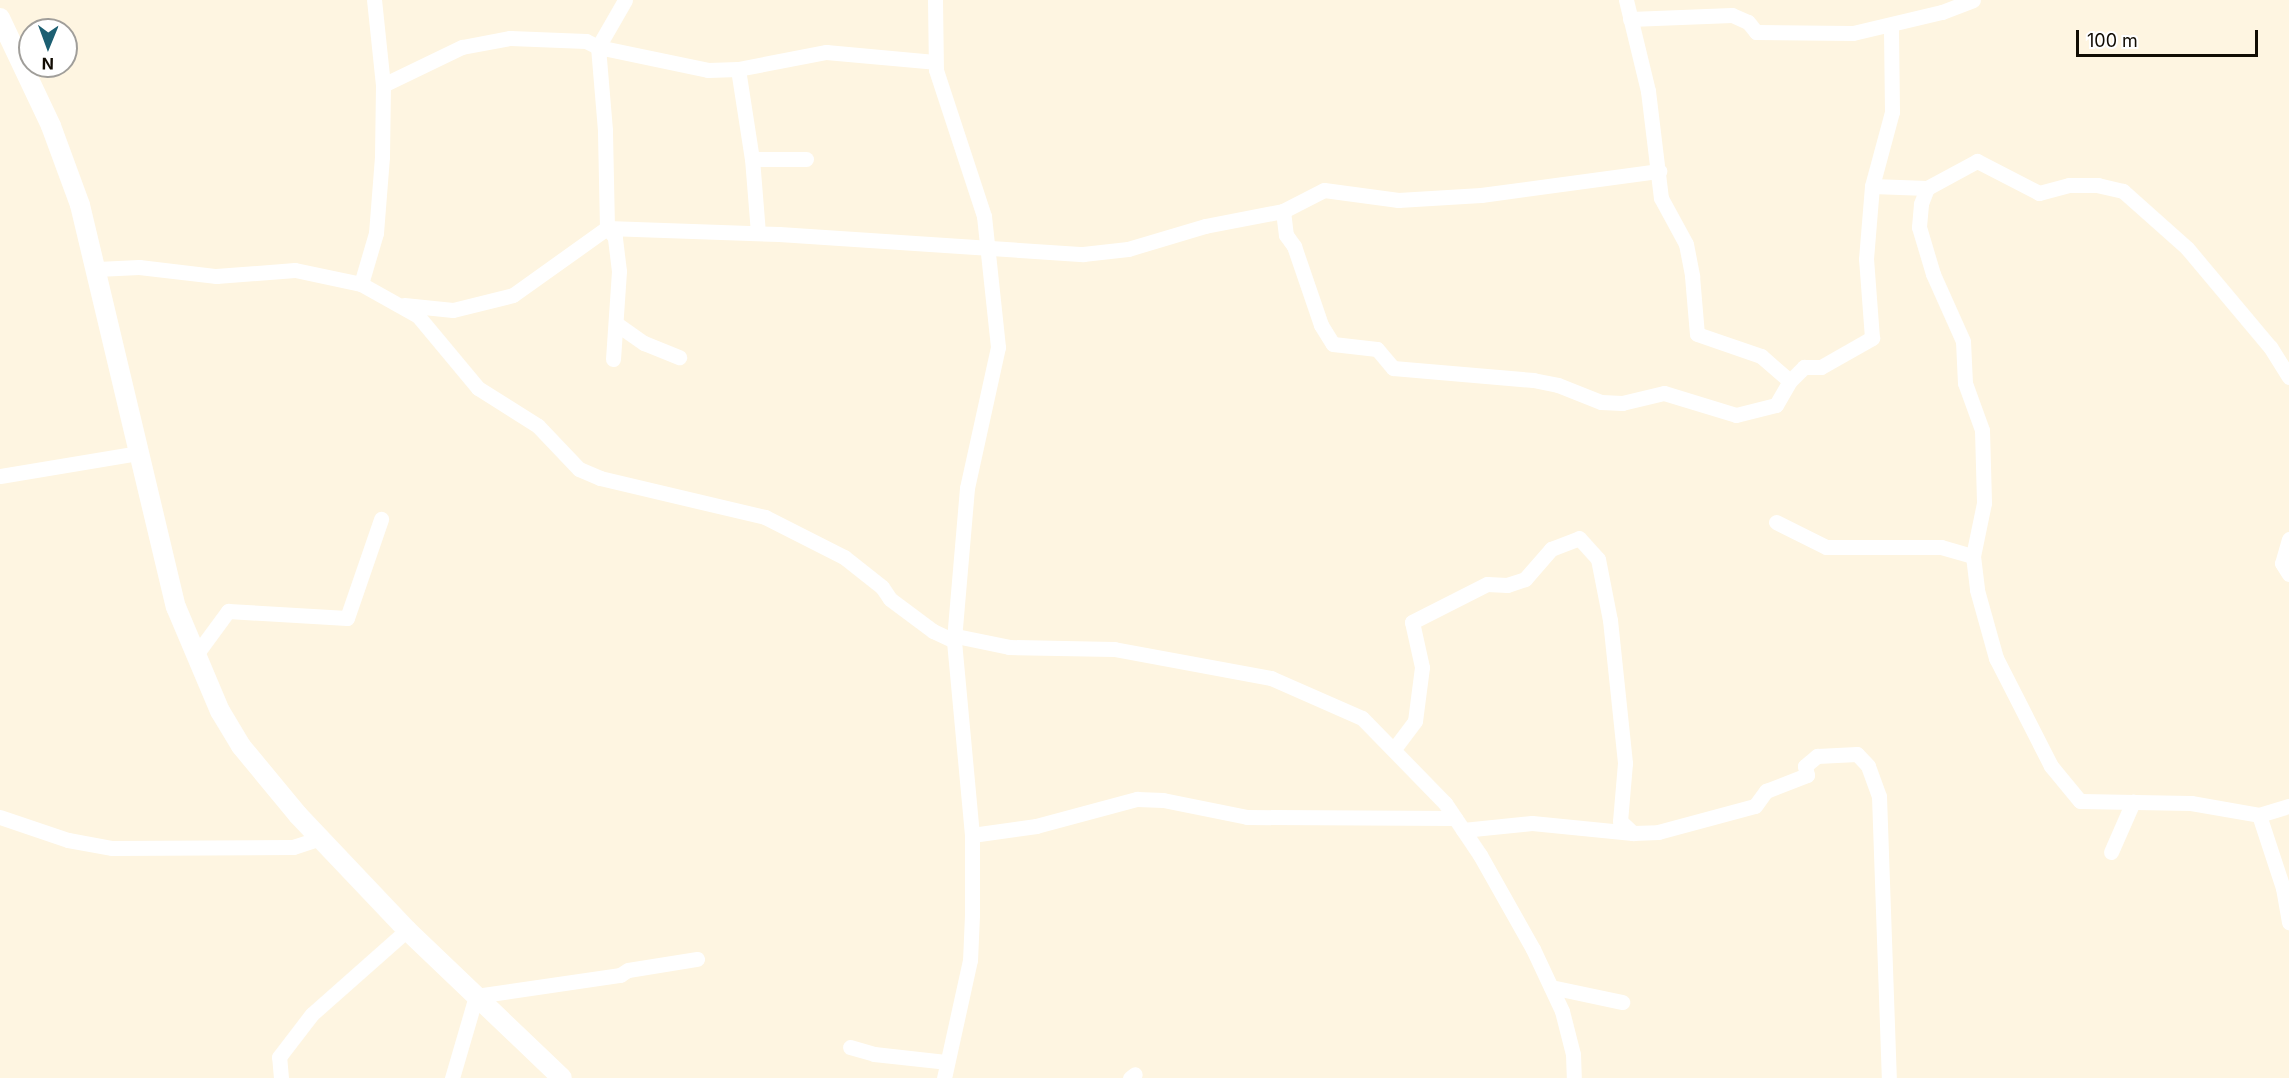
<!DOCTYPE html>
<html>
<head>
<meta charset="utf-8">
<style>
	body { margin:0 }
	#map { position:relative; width:2289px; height:1078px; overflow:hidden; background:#fef5e1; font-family:Inter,sans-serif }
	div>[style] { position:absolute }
	.minor>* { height:15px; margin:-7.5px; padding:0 7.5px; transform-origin:7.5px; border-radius:7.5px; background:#fff }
	.major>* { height:20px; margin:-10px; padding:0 10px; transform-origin:10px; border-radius:10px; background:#fff }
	span { translate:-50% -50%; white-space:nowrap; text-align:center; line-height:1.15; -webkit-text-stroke:6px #fff; paint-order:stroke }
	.north { position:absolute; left:18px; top:18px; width:60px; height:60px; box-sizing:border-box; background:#fff; border:2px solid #a09e9a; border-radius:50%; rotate:181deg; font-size:16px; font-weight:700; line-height:24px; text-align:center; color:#110c03 }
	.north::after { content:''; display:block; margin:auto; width:21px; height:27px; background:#1c5f72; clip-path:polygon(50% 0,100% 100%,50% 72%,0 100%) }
	.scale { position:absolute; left:2076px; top:30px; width:182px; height:27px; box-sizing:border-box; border:3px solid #110c03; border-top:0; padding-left:8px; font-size:18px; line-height:21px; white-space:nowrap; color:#110c03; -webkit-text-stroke:4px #fff; paint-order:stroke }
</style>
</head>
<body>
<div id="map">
	<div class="minor">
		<div style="left:935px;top:0;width:70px;rotate:89.2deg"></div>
		<div style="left:936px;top:70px;width:154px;rotate:71.8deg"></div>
		<div style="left:984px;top:216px;width:132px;rotate:83.9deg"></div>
		<div style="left:998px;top:347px;width:144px;rotate:102.4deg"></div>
		<div style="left:967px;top:488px;width:154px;rotate:94.9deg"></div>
		<div style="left:954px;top:641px;width:195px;rotate:84.7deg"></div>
		<div style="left:972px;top:835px;width:80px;rotate:90deg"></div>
		<div style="left:972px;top:915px;width:45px;rotate:92.5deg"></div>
		<div style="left:970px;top:960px;width:121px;rotate:102.4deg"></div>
		<div style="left:1626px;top:0;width:94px;rotate:76.4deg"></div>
		<div style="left:1648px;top:91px;width:108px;rotate:83.1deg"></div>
		<div style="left:1661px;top:198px;width:52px;rotate:61.5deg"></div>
		<div style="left:1686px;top:244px;width:33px;rotate:79deg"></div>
		<div style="left:1692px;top:276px;width:58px;rotate:85.1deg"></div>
		<div style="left:1697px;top:334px;width:68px;rotate:19deg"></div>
		<div style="left:1761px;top:356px;width:38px;rotate:41deg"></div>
		<div style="left:1630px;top:19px;width:102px;rotate:-2.2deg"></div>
		<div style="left:1732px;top:15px;width:17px;rotate:24deg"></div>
		<div style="left:1748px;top:22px;width:13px;rotate:51deg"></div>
		<div style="left:1756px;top:32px;width:97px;rotate:0.6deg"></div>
		<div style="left:1853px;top:33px;width:91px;rotate:-13.3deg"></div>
		<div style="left:1942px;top:12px;width:33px;rotate:-21deg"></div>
		<div style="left:738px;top:69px;width:91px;rotate:81.2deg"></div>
		<div style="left:383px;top:85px;width:88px;rotate:-25.7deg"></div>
		<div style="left:462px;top:47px;width:49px;rotate:-10.6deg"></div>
		<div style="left:510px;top:38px;width:76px;rotate:2.3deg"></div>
		<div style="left:586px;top:41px;width:13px;rotate:27deg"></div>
		<div style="left:598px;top:47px;width:112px;rotate:11.8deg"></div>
		<div style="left:708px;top:70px;width:30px;rotate:-2deg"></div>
		<div style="left:738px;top:69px;width:90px;rotate:-10.9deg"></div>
		<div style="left:826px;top:52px;width:109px;rotate:5.2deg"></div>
		<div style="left:1872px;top:186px;width:55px;rotate:2.1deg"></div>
		<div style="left:1283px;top:211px;width:24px;rotate:83deg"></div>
		<div style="left:1286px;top:235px;width:14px;rotate:54deg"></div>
		<div style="left:1294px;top:246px;width:83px;rotate:71.1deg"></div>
		<div style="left:1321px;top:325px;width:22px;rotate:58deg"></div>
		<div style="left:1333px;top:344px;width:44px;rotate:6.5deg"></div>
		<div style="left:1377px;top:349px;width:25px;rotate:50deg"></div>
		<div style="left:1393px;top:368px;width:141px;rotate:4.9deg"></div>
		<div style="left:1533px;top:380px;width:25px;rotate:11deg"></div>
		<div style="left:1558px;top:385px;width:46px;rotate:21.6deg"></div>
		<div style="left:1601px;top:402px;width:21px;rotate:3deg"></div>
		<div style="left:1622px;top:403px;width:43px;rotate:-13.4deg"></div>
		<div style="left:1664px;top:393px;width:75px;rotate:17deg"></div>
		<div style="left:1736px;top:415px;width:41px;rotate:-14deg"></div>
		<div style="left:1776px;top:405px;width:28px;rotate:-60deg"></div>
		<div style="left:1790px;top:381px;width:20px;rotate:-45deg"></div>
		<div style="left:1804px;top:367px;width:17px"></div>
		<div style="left:1821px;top:367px;width:59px;rotate:-29.6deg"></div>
		<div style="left:1872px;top:338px;width:79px;rotate:-94.3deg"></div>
		<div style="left:1866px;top:259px;width:73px;rotate:-85.3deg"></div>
		<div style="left:1872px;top:186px;width:77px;rotate:-74.9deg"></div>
		<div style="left:1892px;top:112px;width:86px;rotate:-90.7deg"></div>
		<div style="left:758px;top:233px;width:74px;rotate:-94.6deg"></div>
		<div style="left:752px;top:159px;width:54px"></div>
		<div style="left:97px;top:269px;width:42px;rotate:-2.7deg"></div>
		<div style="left:139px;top:267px;width:78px;rotate:6.7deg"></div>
		<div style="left:216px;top:276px;width:79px;rotate:-4.3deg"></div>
		<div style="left:295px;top:270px;width:67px;rotate:12deg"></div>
		<div style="left:361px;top:284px;width:65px;rotate:29.3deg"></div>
		<div style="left:418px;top:316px;width:94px;rotate:50.2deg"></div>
		<div style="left:478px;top:388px;width:71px;rotate:32.3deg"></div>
		<div style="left:538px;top:426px;width:59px;rotate:46.4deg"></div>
		<div style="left:579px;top:469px;width:23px;rotate:23deg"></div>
		<div style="left:600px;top:478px;width:170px;rotate:13.3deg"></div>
		<div style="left:765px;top:517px;width:89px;rotate:26.9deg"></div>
		<div style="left:844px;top:557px;width:48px;rotate:38.3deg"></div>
		<div style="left:882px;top:587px;width:14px;rotate:56deg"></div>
		<div style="left:890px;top:599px;width:54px;rotate:36.7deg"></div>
		<div style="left:933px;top:631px;width:23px;rotate:25deg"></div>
		<div style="left:361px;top:284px;width:53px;rotate:-73.6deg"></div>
		<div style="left:376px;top:233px;width:76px;rotate:-85.5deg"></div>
		<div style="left:382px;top:157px;width:72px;rotate:-89.2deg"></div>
		<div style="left:383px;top:85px;width:85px;rotate:-96deg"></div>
		<div style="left:404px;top:305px;width:49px;rotate:5.8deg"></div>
		<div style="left:453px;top:310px;width:62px;rotate:-14deg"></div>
		<div style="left:513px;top:295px;width:115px;rotate:-35.5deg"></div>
		<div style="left:607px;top:228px;width:98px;rotate:-91.2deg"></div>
		<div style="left:605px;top:130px;width:83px;rotate:-94.8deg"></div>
		<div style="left:598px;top:47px;width:54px;rotate:-60.1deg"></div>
		<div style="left:618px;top:325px;width:32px;rotate:35deg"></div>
		<div style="left:644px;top:343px;width:38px;rotate:22deg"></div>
		<div style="left:613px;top:359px;width:88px;rotate:-86.1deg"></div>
		<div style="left:619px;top:271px;width:34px;rotate:-97deg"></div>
		<div style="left:615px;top:237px;width:12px;rotate:-132deg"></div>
		<div style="left:607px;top:228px;width:172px;rotate:2deg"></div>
		<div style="left:779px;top:234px;width:305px;rotate:3.8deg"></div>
		<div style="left:1083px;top:254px;width:45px;rotate:-6.3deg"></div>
		<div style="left:1128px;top:249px;width:80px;rotate:-16.6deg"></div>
		<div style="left:1205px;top:226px;width:79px;rotate:-10.9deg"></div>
		<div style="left:1283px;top:211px;width:46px;rotate:-27.1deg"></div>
		<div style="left:1324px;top:190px;width:75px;rotate:7.7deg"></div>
		<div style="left:1398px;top:200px;width:83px;rotate:-3.4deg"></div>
		<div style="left:1481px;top:195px;width:180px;rotate:-7.7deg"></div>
		<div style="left:2289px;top:377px;width:36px;rotate:-122deg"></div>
		<div style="left:2270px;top:347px;width:129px;rotate:-130deg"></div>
		<div style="left:2187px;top:248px;width:86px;rotate:-138.3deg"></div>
		<div style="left:2123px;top:191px;width:26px;rotate:-167deg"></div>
		<div style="left:2098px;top:185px;width:29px;rotate:180deg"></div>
		<div style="left:2069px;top:185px;width:31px;rotate:165deg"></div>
		<div style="left:2039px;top:193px;width:70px;rotate:-152.7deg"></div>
		<div style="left:1977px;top:161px;width:57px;rotate:151.6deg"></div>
		<div style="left:1927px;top:188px;width:17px;rotate:111deg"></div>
		<div style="left:1921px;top:204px;width:23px;rotate:95deg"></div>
		<div style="left:1919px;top:227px;width:49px;rotate:73.4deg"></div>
		<div style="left:1933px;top:274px;width:73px;rotate:65.9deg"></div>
		<div style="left:1963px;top:341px;width:42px;rotate:87.3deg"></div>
		<div style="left:1965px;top:383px;width:50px;rotate:70.1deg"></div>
		<div style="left:1982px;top:430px;width:73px;rotate:88.4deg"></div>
		<div style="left:1984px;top:503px;width:54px;rotate:101.7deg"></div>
		<div style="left:1973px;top:556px;width:34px;rotate:83deg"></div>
		<div style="left:1977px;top:590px;width:71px;rotate:74.4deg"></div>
		<div style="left:1996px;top:658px;width:121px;rotate:63deg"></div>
		<div style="left:2051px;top:766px;width:45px;rotate:50.4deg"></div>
		<div style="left:2080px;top:801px;width:111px;rotate:1deg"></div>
		<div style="left:2191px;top:803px;width:69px;rotate:10deg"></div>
		<div style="left:2259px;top:815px;width:31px;rotate:-17deg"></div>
		<div style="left:0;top:476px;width:141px;rotate:-9.4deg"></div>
		<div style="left:1776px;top:522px;width:56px;rotate:26.6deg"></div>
		<div style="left:1826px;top:547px;width:115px"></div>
		<div style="left:1941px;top:547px;width:33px;rotate:16deg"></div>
		<div style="left:2289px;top:539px;width:25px;rotate:106deg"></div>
		<div style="left:2282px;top:563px;width:13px;rotate:58deg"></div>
		<div style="left:956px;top:636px;width:54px;rotate:11.7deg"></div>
		<div style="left:1009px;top:647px;width:105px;rotate:1.1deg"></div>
		<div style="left:1114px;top:649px;width:160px;rotate:10.5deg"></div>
		<div style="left:1271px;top:678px;width:99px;rotate:23.7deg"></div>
		<div style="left:1362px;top:718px;width:119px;rotate:45.7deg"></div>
		<div style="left:1445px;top:803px;width:63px;rotate:56.1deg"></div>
		<div style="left:1480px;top:855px;width:108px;rotate:60.6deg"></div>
		<div style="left:1533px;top:949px;width:68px;rotate:64.9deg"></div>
		<div style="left:1562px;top:1011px;width:44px;rotate:75.7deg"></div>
		<div style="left:1573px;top:1054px;width:24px;rotate:88deg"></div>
		<div style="left:195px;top:656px;width:56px;rotate:-53.7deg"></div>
		<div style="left:228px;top:611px;width:119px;rotate:3.4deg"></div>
		<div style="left:347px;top:618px;width:105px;rotate:-71deg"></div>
		<div style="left:1394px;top:749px;width:35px;rotate:-53deg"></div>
		<div style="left:1415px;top:721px;width:54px;rotate:-82.6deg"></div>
		<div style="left:1422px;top:667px;width:46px;rotate:-102.5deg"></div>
		<div style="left:1412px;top:622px;width:84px;rotate:-26.9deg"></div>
		<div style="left:1487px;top:584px;width:20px;rotate:3deg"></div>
		<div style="left:1507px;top:585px;width:19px;rotate:-18deg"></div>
		<div style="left:1525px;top:579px;width:40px;rotate:-49deg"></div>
		<div style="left:1551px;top:549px;width:30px;rotate:-21deg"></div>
		<div style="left:1579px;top:538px;width:28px;rotate:48deg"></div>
		<div style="left:1598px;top:559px;width:62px;rotate:78.9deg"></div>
		<div style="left:1610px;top:620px;width:144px;rotate:84deg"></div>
		<div style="left:1625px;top:763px;width:58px;rotate:94.9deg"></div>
		<div style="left:1620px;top:821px;width:18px;rotate:43deg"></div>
		<div style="left:1633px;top:833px;width:25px;rotate:-2deg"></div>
		<div style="left:1658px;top:832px;width:100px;rotate:-15deg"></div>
		<div style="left:1755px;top:806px;width:19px;rotate:-54deg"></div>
		<div style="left:1766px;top:791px;width:44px;rotate:-21.3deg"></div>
		<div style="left:1807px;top:775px;width:9px;rotate:-103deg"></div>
		<div style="left:1805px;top:766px;width:16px;rotate:-40deg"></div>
		<div style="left:1817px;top:756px;width:40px;rotate:-2.9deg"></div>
		<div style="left:1857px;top:754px;width:16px;rotate:47deg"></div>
		<div style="left:1868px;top:766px;width:32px;rotate:70deg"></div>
		<div style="left:1879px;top:796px;width:282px;rotate:88deg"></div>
		<div style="left:2259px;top:815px;width:77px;rotate:71.8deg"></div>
		<div style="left:2283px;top:888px;width:35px;rotate:80deg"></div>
		<div style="left:0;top:817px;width:72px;rotate:18.7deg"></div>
		<div style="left:68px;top:840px;width:45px;rotate:10.3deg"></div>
		<div style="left:112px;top:848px;width:181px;rotate:-0.3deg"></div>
		<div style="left:293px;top:847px;width:28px;rotate:-18deg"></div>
		<div style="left:1463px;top:830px;width:69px;rotate:-5.8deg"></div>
		<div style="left:1532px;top:823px;width:101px;rotate:5.7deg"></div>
		<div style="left:972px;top:835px;width:65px;rotate:-8deg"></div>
		<div style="left:1036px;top:826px;width:105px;rotate:-15deg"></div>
		<div style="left:1137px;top:799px;width:26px;rotate:2deg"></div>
		<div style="left:1163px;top:800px;width:86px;rotate:11.4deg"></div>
		<div style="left:1247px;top:817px;width:208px;rotate:0.3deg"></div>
		<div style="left:2111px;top:852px;width:55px;rotate:-66.3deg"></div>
		<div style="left:1551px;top:987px;width:73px;rotate:11.9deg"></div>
		<div style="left:850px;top:1047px;width:25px;rotate:16deg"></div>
		<div style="left:874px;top:1054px;width:72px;rotate:6.3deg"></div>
		<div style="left:281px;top:1078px;width:21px;rotate:-95deg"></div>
		<div style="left:279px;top:1057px;width:54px;rotate:-52.5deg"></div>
		<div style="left:312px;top:1014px;width:127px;rotate:-41.5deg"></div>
		<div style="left:452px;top:1078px;width:85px;rotate:-73.7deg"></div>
		<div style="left:476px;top:996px;width:146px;rotate:-8.3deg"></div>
		<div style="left:620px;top:975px;width:9px;rotate:-32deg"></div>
		<div style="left:628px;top:970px;width:70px;rotate:-9.1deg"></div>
		<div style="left:1130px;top:1078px;width:6px;rotate:-39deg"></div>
	</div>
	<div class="major">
		<div style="left:0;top:18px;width:119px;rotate:64.7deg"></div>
		<div style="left:51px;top:126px;width:84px;rotate:69.8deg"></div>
		<div style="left:80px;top:205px;width:413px;rotate:76.6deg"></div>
		<div style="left:176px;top:607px;width:113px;rotate:67.1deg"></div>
		<div style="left:220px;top:711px;width:41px;rotate:59deg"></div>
		<div style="left:241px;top:746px;width:89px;rotate:50.4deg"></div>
		<div style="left:298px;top:815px;width:158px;rotate:46.5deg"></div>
		<div style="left:407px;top:930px;width:214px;rotate:43.7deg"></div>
	</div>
	<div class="north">N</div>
	<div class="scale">100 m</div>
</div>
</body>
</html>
